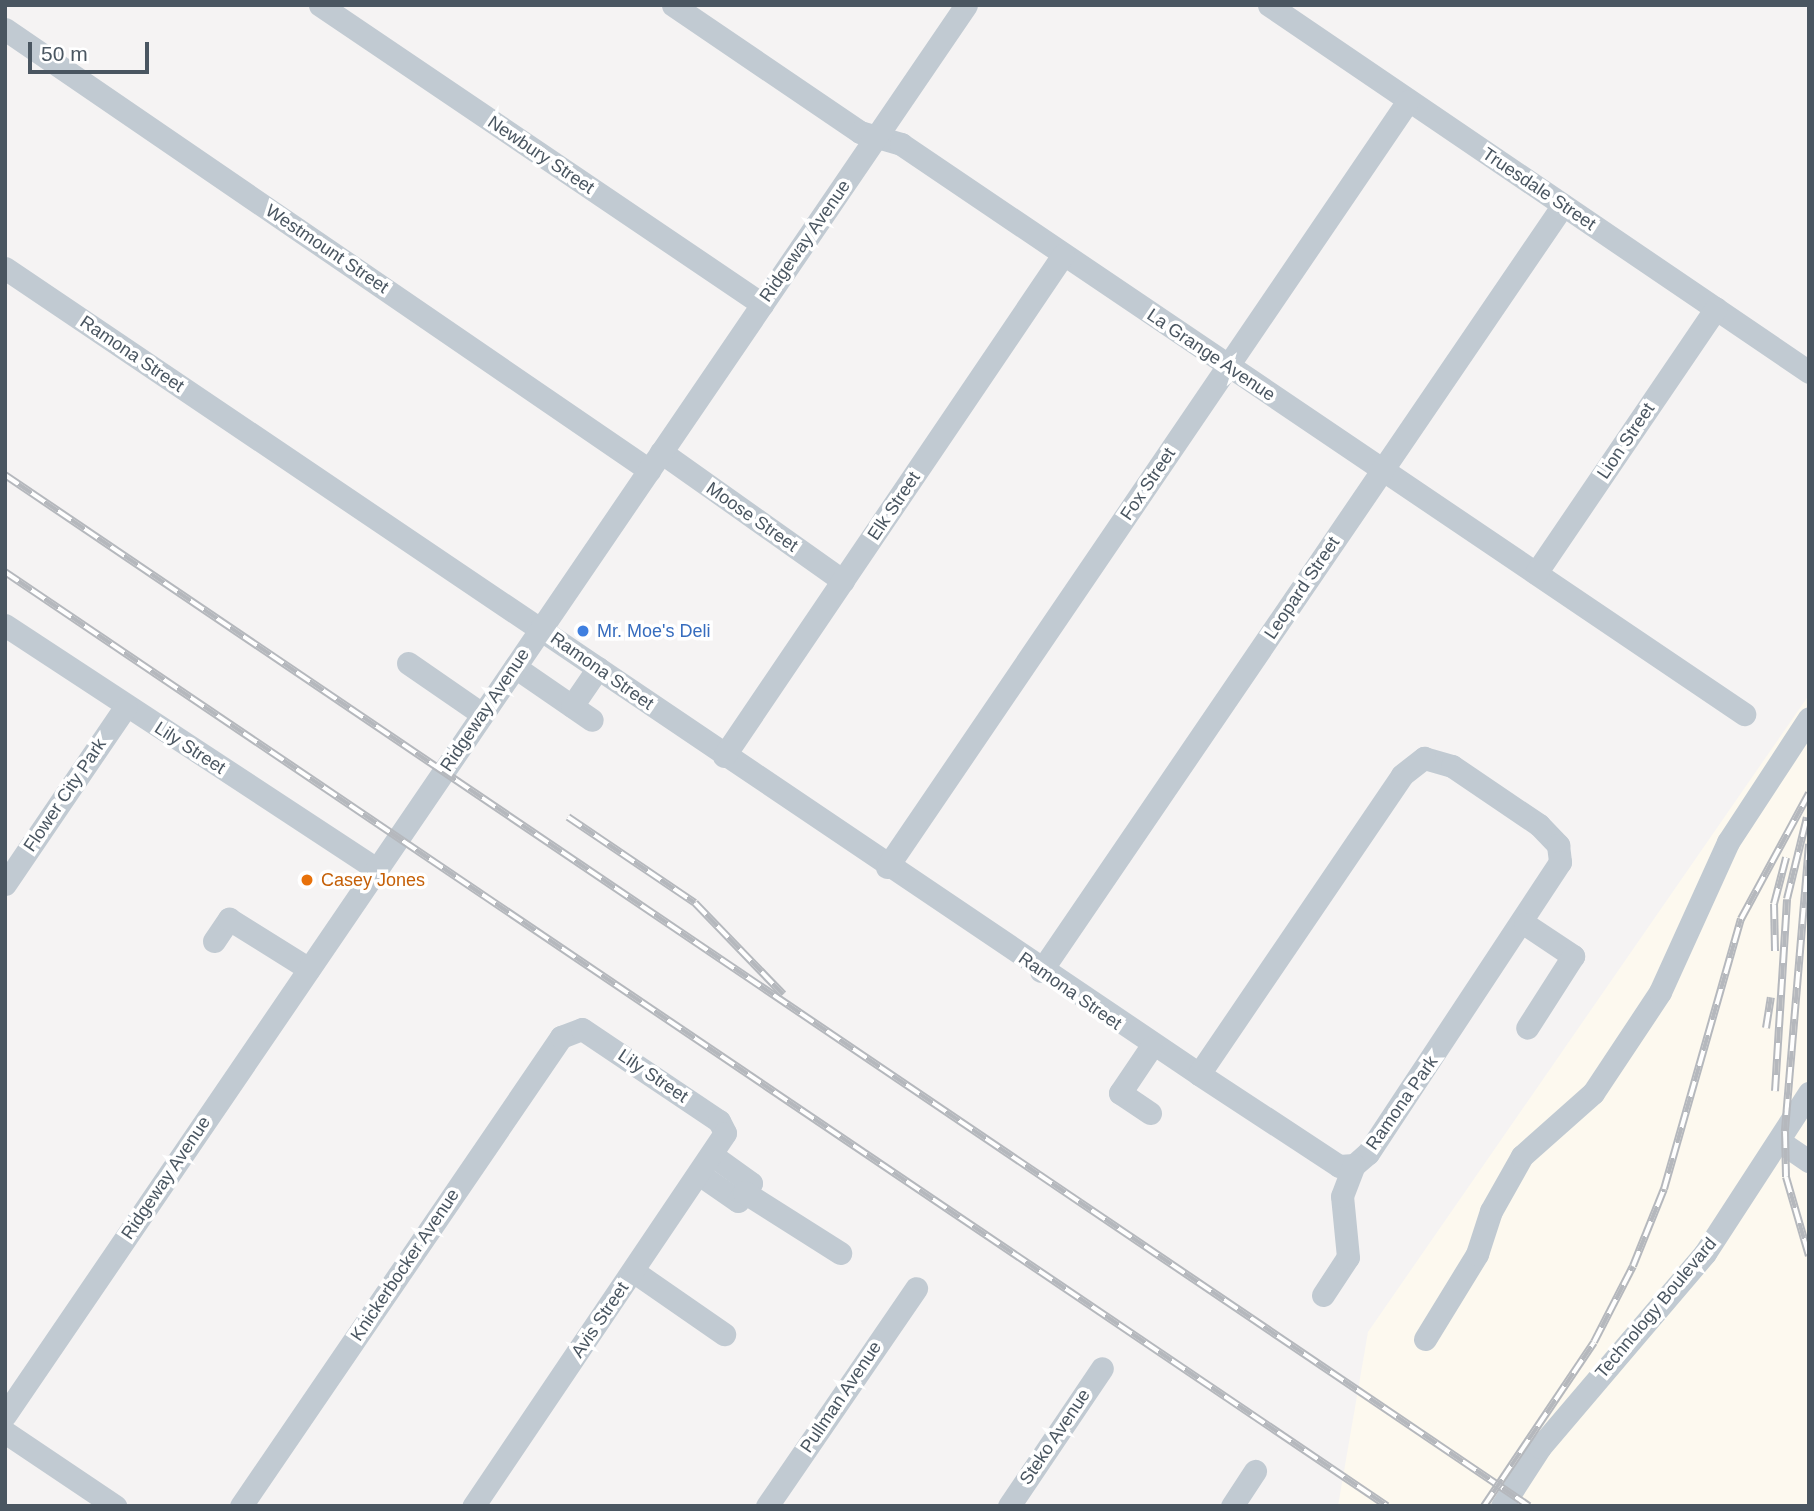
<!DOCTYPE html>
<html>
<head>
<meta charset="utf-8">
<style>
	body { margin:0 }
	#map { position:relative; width:1814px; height:1511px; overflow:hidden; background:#f5f3f3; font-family:Arial,sans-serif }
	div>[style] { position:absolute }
	.commercial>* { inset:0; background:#fdf9ef }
	.minor>* { height:23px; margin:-11.5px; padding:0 11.5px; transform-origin:11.5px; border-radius:11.5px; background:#c1cad2 }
	.rail>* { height:8px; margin-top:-4px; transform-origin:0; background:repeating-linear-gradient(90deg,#fff 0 16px,#b5b8bd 0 32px); box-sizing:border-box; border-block:2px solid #b5b8bd }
	.dots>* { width:19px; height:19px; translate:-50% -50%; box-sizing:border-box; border:4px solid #fff; border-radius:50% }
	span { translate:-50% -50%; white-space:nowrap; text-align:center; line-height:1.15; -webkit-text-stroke:7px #fff; paint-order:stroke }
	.street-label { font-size:18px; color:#4a5661 }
	.shop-label { font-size:18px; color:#366cbe }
	.left { translate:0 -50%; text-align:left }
	.food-label { font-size:18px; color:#c56008 }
	.frame { position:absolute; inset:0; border:7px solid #4a5661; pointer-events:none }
	.scale { position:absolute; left:28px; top:42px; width:121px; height:32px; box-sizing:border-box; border:4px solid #4a5661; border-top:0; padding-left:9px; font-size:21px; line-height:24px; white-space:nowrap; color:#4a5661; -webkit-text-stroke:5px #fff; paint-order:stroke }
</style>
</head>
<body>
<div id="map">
	<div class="commercial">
		<div style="clip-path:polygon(1809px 695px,1809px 1506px,1338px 1506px,1368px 1332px)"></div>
	</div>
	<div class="minor">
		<div style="left:320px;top:5px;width:534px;rotate:34.08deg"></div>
		<div style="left:673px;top:5px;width:226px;rotate:34.2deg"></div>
		<div style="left:860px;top:132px;width:43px;rotate:16.3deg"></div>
		<div style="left:901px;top:144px;width:1018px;rotate:34.06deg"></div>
		<div style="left:1269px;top:5px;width:653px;rotate:34.2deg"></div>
		<div style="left:5px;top:29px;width:781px;rotate:34.4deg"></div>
		<div style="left:5px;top:268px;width:1441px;rotate:34.02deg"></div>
		<div style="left:661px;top:452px;width:223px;rotate:35.3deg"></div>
		<div style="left:1536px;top:573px;width:320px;rotate:-55.8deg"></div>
		<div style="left:5px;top:625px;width:445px;rotate:33.3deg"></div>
		<div style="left:408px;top:663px;width:90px;rotate:34.6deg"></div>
		<div style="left:515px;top:667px;width:93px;rotate:34.5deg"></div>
		<div style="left:572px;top:706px;width:46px;rotate:-55.6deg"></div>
		<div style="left:724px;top:756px;width:605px;rotate:-55.92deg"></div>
		<div style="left:1424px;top:758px;width:29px;rotate:16deg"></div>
		<div style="left:1452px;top:766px;width:105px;rotate:34.1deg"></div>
		<div style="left:1539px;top:825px;width:28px;rotate:46deg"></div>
		<div style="left:1558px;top:845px;width:17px;rotate:83deg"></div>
		<div style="left:1560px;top:862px;width:349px;rotate:123.4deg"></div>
		<div style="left:1368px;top:1153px;width:18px;rotate:139deg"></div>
		<div style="left:1354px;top:1165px;width:15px;rotate:176deg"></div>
		<div style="left:1339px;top:1166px;width:168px;rotate:-146.7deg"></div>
		<div style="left:1199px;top:1074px;width:361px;rotate:-55.8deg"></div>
		<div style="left:1402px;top:775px;width:28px;rotate:-38deg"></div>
		<div style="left:887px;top:867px;width:926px;rotate:-55.78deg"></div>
		<div style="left:5px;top:884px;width:215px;rotate:-55.8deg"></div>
		<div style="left:1525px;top:924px;width:58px;rotate:33.7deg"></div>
		<div style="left:1573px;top:956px;width:85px;rotate:122.6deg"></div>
		<div style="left:214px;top:941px;width:27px;rotate:-56deg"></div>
		<div style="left:229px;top:919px;width:94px;rotate:32deg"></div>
		<div style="left:1041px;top:971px;width:927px;rotate:-55.73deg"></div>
		<div style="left:1150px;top:1113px;width:36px;rotate:-146deg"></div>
		<div style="left:1120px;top:1093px;width:55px;rotate:-56deg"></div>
		<div style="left:1779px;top:1141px;width:36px;rotate:34deg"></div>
		<div style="left:699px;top:1174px;width:47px;rotate:34.7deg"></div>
		<div style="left:738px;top:1201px;width:22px;rotate:-54deg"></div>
		<div style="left:751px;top:1183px;width:48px;rotate:-144.3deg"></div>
		<div style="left:744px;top:1192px;width:114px;rotate:32.4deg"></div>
		<div style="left:633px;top:1271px;width:111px;rotate:34.7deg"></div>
		<div style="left:1323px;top:1295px;width:45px;rotate:-56.7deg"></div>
		<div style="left:1348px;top:1257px;width:61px;rotate:-95.6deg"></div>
		<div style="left:1342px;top:1196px;width:33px;rotate:-69deg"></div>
		<div style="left:1425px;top:1339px;width:100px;rotate:-58.5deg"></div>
		<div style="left:1477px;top:1254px;width:45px;rotate:-72deg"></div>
		<div style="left:1491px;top:1211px;width:63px;rotate:-60.6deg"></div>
		<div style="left:1522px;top:1156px;width:95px;rotate:-41.6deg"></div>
		<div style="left:1593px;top:1093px;width:121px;rotate:-56.4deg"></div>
		<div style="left:1660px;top:992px;width:165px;rotate:-65.6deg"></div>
		<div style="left:1728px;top:842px;width:148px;rotate:-56.8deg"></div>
		<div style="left:5px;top:1415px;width:1706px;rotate:-55.72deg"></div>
		<div style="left:5px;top:1432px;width:133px;rotate:33.9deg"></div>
		<div style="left:241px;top:1506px;width:568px;rotate:-55.69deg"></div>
		<div style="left:561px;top:1037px;width:22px;rotate:-21deg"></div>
		<div style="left:582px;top:1029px;width:165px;rotate:33.9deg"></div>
		<div style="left:719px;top:1121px;width:13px;rotate:63deg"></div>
		<div style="left:725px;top:1133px;width:450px;rotate:124deg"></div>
		<div style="left:767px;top:1506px;width:264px;rotate:-55.6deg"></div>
		<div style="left:1009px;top:1506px;width:166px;rotate:-56deg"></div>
		<div style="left:1232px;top:1506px;width:42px;rotate:-56.7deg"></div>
		<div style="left:1502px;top:1506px;width:70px;rotate:-57.2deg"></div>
		<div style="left:1540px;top:1447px;width:255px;rotate:-49.6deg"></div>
		<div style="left:1705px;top:1253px;width:191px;rotate:-57deg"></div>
	</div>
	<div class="rail">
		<div style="left:5px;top:475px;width:1840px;rotate:34.08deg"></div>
		<div style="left:5px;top:572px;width:1668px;rotate:34.05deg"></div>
		<div style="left:568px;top:817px;width:153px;rotate:34.1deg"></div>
		<div style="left:695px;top:903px;width:127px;rotate:46deg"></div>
		<div style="left:1809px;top:844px;width:289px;rotate:94.8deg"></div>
		<div style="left:1785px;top:1132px;width:45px;rotate:88.7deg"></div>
		<div style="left:1786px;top:1177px;width:82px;rotate:73.8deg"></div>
		<div style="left:1775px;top:951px;width:47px;rotate:-91.2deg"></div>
		<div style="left:1774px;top:904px;width:48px;rotate:-75.4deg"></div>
		<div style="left:1766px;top:1028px;width:31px;rotate:-81deg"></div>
		<div style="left:1775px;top:1091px;width:192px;rotate:-86.4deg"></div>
		<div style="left:1787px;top:899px;width:84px;rotate:-76.3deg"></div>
		<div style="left:1484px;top:1506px;width:197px;rotate:-56.1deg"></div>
		<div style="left:1594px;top:1342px;width:85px;rotate:-62.8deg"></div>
		<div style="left:1633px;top:1266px;width:83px;rotate:-68.1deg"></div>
		<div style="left:1664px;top:1189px;width:281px;rotate:-74.1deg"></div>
		<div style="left:1741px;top:919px;width:143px;rotate:-61.6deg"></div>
	</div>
	<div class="dots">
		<div style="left:583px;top:631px;background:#3f7fe0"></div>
		<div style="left:307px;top:880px;background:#e8710a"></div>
	</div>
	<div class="street-label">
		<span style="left:541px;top:155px;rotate:34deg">Newbury Street</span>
		<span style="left:1539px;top:189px;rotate:34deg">Truesdale Street</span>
		<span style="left:805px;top:241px;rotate:-55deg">Ridgeway Avenue</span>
		<span style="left:327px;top:249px;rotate:34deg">Westmount Street</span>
		<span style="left:132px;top:354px;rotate:34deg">Ramona Street</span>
		<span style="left:1211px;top:355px;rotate:34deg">La Grange Avenue</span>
		<span style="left:1626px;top:441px;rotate:-56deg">Lion Street</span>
		<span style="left:1148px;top:484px;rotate:-56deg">Fox Street</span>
		<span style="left:894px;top:506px;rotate:-56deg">Elk Street</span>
		<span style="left:752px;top:517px;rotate:35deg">Moose Street</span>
		<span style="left:1302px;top:588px;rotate:-56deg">Leopard Street</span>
		<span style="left:602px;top:671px;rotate:35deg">Ramona Street</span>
		<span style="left:485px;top:710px;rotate:-56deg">Ridgeway Avenue</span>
		<span style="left:190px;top:748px;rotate:33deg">Lily Street</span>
		<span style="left:65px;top:795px;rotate:-56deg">Flower City Park</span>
		<span style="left:1070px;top:991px;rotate:35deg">Ramona Street</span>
		<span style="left:653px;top:1076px;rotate:34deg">Lily Street</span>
		<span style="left:1402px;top:1103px;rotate:-55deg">Ramona Park</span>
		<span style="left:166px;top:1178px;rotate:-56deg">Ridgeway Avenue</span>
		<span style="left:405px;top:1265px;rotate:-56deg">Knickerbocker Avenue</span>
		<span style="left:1656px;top:1308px;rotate:-50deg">Technology Boulevard</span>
		<span style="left:600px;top:1320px;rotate:-56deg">Avis Street</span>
		<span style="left:841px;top:1397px;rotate:-56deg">Pullman Avenue</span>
		<span style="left:1055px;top:1437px;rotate:-56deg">Steko Avenue</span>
	</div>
	<div class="shop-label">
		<span class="left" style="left:597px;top:631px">Mr. Moe's Deli</span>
	</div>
	<div class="food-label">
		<span class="left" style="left:321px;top:880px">Casey Jones</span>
	</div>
	<div class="frame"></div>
	<div class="scale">50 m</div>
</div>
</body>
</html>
